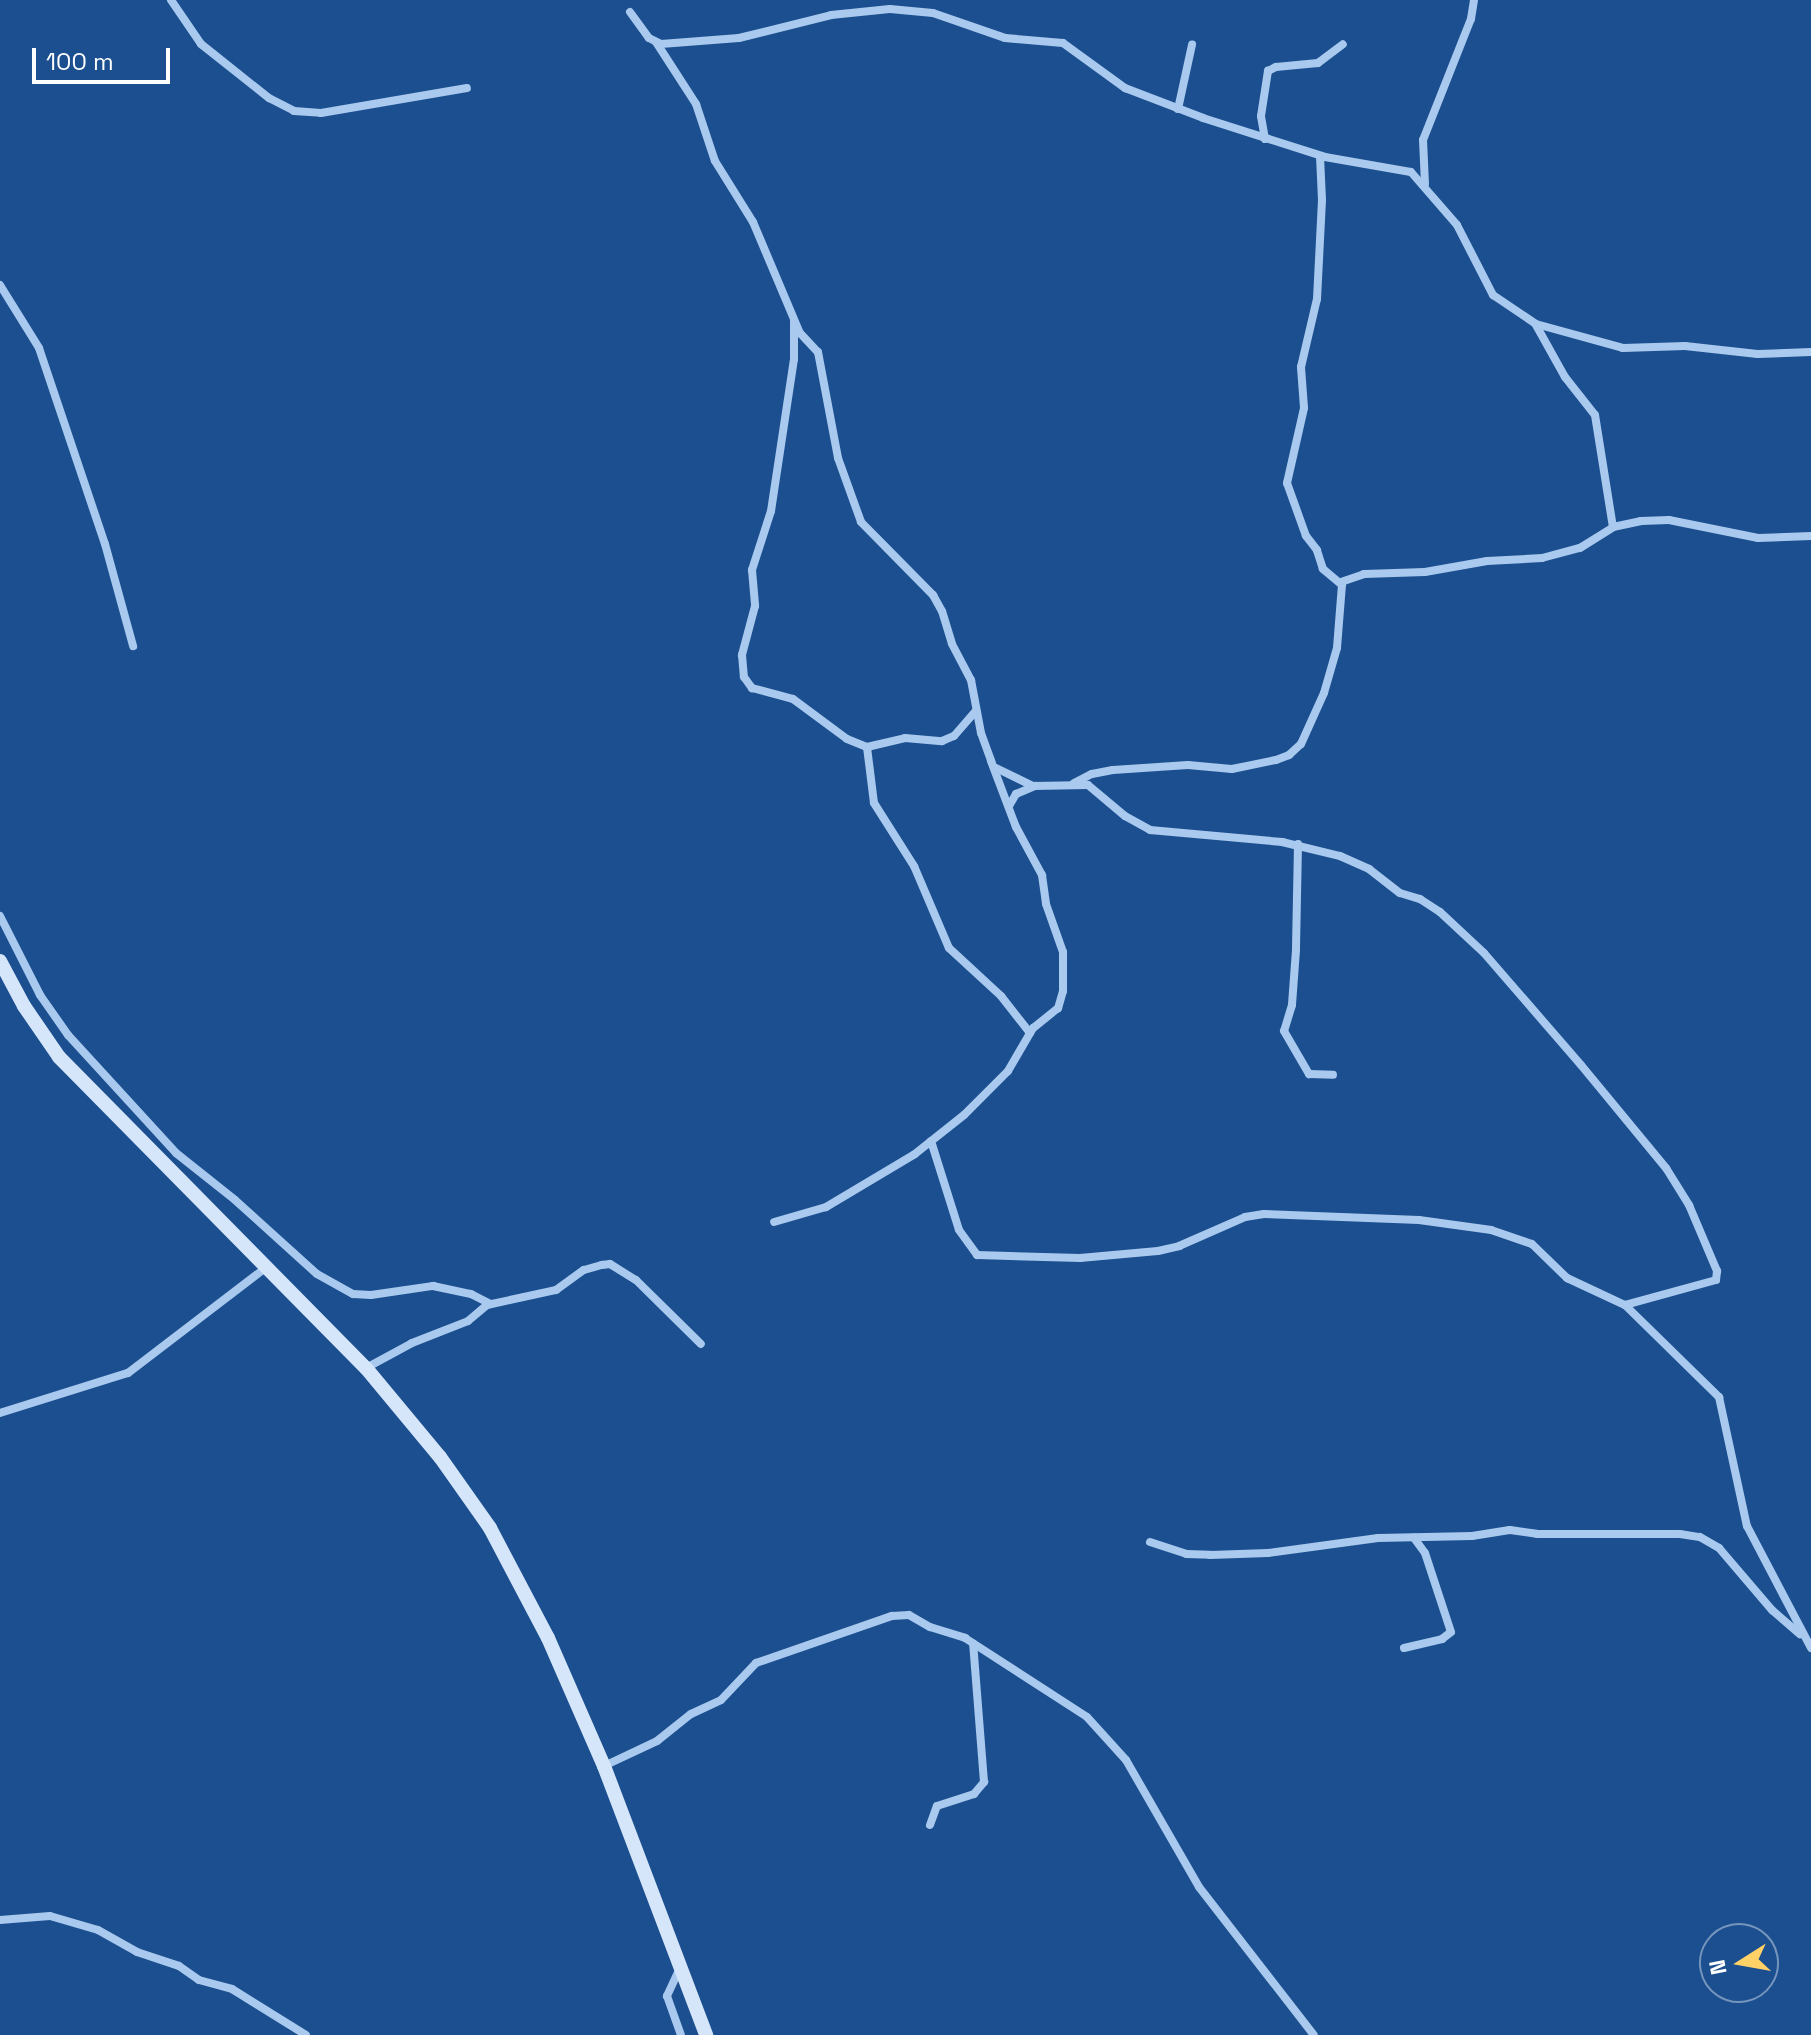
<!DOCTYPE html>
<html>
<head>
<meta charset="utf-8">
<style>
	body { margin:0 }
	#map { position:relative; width:1811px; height:2035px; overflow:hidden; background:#1b4f8f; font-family:"Space Grotesk",sans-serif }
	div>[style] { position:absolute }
	.minor>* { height:8px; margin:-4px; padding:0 4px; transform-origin:4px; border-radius:4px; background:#a9c9ee }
	.secondary>* { height:14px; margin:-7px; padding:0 7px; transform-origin:7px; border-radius:7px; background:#d6e6fa }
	span { translate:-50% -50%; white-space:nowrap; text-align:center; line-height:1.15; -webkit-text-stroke:7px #1b4f8f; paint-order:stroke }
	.north { position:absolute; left:1699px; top:1923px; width:80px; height:80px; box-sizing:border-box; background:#1b4f8f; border:2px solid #7695bc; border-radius:50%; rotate:259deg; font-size:22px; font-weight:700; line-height:32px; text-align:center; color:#fff }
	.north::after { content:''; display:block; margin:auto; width:28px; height:36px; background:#ffd166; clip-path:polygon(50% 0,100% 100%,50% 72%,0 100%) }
	.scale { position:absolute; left:32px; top:48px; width:138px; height:36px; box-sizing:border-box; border:4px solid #fff; border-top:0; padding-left:10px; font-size:24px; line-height:28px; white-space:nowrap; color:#fff; -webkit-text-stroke:6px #1b4f8f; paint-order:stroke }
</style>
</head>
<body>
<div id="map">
	<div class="minor">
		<div style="left:171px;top:0;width:53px;rotate:55.7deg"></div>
		<div style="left:201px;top:44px;width:87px;rotate:38.5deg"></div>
		<div style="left:269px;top:98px;width:28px;rotate:27deg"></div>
		<div style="left:294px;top:111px;width:27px;rotate:4deg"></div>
		<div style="left:321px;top:113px;width:148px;rotate:-9.7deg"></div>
		<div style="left:630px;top:12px;width:32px;rotate:54deg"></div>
		<div style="left:649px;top:38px;width:13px;rotate:27deg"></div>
		<div style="left:661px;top:44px;width:78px;rotate:-4.4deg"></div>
		<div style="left:739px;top:38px;width:95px;rotate:-14deg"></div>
		<div style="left:831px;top:15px;width:59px;rotate:-5.8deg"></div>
		<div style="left:890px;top:9px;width:43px;rotate:5.3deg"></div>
		<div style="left:933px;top:13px;width:76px;rotate:19.1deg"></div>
		<div style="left:1005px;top:38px;width:58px;rotate:4.9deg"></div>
		<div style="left:1063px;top:43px;width:77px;rotate:36deg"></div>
		<div style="left:1125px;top:88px;width:84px;rotate:21deg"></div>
		<div style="left:1203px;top:118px;width:128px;rotate:17.7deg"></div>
		<div style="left:1325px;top:157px;width:87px;rotate:9.9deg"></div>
		<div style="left:1411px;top:172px;width:70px;rotate:49deg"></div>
		<div style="left:1457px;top:225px;width:79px;rotate:62.8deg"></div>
		<div style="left:1493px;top:295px;width:52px;rotate:34deg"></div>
		<div style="left:1536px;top:324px;width:90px;rotate:15.4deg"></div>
		<div style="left:1623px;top:348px;width:62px;rotate:-1.8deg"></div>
		<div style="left:1685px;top:346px;width:73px;rotate:6.3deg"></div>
		<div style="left:1758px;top:354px;width:53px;rotate:-2.2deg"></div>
		<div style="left:656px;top:42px;width:74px;rotate:57.2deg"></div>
		<div style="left:696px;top:104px;width:60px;rotate:71.6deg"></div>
		<div style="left:715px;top:161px;width:72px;rotate:58.1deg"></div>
		<div style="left:753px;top:222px;width:121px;rotate:67.1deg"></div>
		<div style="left:800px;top:333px;width:26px;rotate:47deg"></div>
		<div style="left:818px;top:352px;width:108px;rotate:79.3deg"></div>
		<div style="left:838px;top:458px;width:68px;rotate:70.2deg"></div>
		<div style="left:861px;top:522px;width:103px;rotate:45.4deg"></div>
		<div style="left:933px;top:595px;width:18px;rotate:61deg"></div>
		<div style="left:942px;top:611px;width:34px;rotate:73deg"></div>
		<div style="left:952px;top:644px;width:41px;rotate:62.2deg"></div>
		<div style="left:971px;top:680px;width:54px;rotate:79.3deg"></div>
		<div style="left:981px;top:733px;width:30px;rotate:70deg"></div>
		<div style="left:991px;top:761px;width:71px;rotate:69.3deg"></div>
		<div style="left:1016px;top:827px;width:55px;rotate:61.6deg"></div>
		<div style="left:1042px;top:875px;width:29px;rotate:82deg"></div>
		<div style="left:1046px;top:904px;width:51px;rotate:70.5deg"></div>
		<div style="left:1063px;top:952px;width:39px;rotate:90deg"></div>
		<div style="left:1063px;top:991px;width:18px;rotate:106deg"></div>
		<div style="left:1058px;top:1008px;width:32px;rotate:141deg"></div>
		<div style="left:1033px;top:1028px;width:50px;rotate:120.2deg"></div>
		<div style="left:1008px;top:1071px;width:62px;rotate:135deg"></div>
		<div style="left:964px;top:1115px;width:63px;rotate:141.5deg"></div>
		<div style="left:915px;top:1154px;width:104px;rotate:149.2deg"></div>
		<div style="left:826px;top:1207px;width:54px;rotate:163.9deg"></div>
		<div style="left:1178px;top:109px;width:66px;rotate:-77.7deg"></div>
		<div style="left:1265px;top:139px;width:23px;rotate:-100deg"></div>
		<div style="left:1261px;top:116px;width:46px;rotate:-81.2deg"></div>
		<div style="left:1268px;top:71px;width:9px;rotate:-27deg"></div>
		<div style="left:1276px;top:67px;width:42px;rotate:-5.4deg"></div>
		<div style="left:1318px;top:63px;width:31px;rotate:-37deg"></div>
		<div style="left:1425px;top:184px;width:44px;rotate:-92.6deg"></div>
		<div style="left:1423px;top:140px;width:130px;rotate:-68.4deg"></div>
		<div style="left:1471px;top:19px;width:19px;rotate:-81deg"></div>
		<div style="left:0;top:285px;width:74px;rotate:58.2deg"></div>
		<div style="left:39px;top:348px;width:207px;rotate:71.4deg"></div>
		<div style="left:105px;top:544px;width:106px;rotate:74.6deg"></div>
		<div style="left:794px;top:322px;width:37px;rotate:90deg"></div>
		<div style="left:794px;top:359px;width:154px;rotate:98.6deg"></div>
		<div style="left:771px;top:511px;width:62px;rotate:107.9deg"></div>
		<div style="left:752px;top:570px;width:36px;rotate:85deg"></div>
		<div style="left:755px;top:606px;width:51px;rotate:104.9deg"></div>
		<div style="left:742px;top:655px;width:22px;rotate:85deg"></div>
		<div style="left:744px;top:677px;width:14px;rotate:54deg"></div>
		<div style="left:752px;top:688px;width:42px;rotate:15deg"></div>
		<div style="left:793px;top:699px;width:67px;rotate:36.5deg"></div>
		<div style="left:847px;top:739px;width:22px;rotate:22deg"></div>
		<div style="left:867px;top:747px;width:39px;rotate:-13deg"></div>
		<div style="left:905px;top:738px;width:37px;rotate:5deg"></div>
		<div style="left:942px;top:741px;width:13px;rotate:-23deg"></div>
		<div style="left:954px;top:736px;width:33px;rotate:-49deg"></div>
		<div style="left:1536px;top:325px;width:60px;rotate:60.9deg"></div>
		<div style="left:1565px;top:377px;width:48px;rotate:51.7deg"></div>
		<div style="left:1595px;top:415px;width:113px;rotate:80.9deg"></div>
		<div style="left:1341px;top:582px;width:24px;rotate:-19deg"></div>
		<div style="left:1364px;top:574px;width:61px;rotate:-1.9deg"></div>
		<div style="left:1425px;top:572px;width:63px;rotate:-10.1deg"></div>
		<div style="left:1487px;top:561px;width:55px;rotate:-3.1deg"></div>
		<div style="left:1542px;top:558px;width:39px;rotate:-15deg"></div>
		<div style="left:1580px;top:548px;width:39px;rotate:-32deg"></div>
		<div style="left:1613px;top:527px;width:29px;rotate:-12deg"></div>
		<div style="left:1641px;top:521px;width:28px;rotate:-2deg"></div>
		<div style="left:1669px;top:520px;width:91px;rotate:11.4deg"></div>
		<div style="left:1758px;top:538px;width:53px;rotate:-2.2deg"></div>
		<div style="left:867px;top:747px;width:56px;rotate:82.9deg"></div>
		<div style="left:874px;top:803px;width:75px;rotate:57.6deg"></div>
		<div style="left:914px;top:866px;width:89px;rotate:66.9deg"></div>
		<div style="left:949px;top:948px;width:71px;rotate:42.7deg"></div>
		<div style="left:1001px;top:996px;width:47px;rotate:51.9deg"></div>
		<div style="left:994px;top:767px;width:43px;rotate:26deg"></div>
		<div style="left:1033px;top:786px;width:55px;rotate:-1deg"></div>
		<div style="left:1088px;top:785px;width:48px;rotate:40deg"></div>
		<div style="left:1125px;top:816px;width:29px;rotate:29deg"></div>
		<div style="left:1150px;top:830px;width:133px;rotate:5.2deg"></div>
		<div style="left:1282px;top:842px;width:60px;rotate:13.6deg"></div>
		<div style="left:1340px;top:856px;width:32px;rotate:24deg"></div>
		<div style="left:1369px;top:869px;width:39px;rotate:38deg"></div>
		<div style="left:1400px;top:893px;width:21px;rotate:17deg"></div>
		<div style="left:1420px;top:899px;width:24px;rotate:33deg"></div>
		<div style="left:1440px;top:912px;width:60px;rotate:43deg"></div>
		<div style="left:1484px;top:953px;width:148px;rotate:49.1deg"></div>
		<div style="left:1581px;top:1065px;width:134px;rotate:50.5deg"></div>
		<div style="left:1666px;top:1168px;width:44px;rotate:58.1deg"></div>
		<div style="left:1689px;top:1205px;width:72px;rotate:67deg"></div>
		<div style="left:1717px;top:1271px;width:9px;rotate:96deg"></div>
		<div style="left:1716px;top:1280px;width:94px;rotate:164.6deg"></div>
		<div style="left:1074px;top:783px;width:20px;rotate:-27deg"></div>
		<div style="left:1092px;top:774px;width:21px;rotate:-11deg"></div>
		<div style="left:1113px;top:770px;width:75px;rotate:-3.8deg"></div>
		<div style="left:1188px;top:765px;width:44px;rotate:5.2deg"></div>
		<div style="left:1232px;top:769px;width:45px;rotate:-11.6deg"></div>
		<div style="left:1276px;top:760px;width:14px;rotate:-21deg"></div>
		<div style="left:1289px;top:755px;width:16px;rotate:-43deg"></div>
		<div style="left:1301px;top:744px;width:56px;rotate:-65.7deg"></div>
		<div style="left:1324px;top:693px;width:47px;rotate:-73.9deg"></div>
		<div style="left:1337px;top:648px;width:63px;rotate:-85.5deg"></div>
		<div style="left:1342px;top:585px;width:25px;rotate:-140deg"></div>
		<div style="left:1323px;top:569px;width:20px;rotate:-108deg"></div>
		<div style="left:1317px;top:550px;width:18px;rotate:-128deg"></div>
		<div style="left:1306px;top:536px;width:56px;rotate:-109.7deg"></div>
		<div style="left:1287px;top:483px;width:77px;rotate:-77.2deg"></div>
		<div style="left:1304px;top:408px;width:41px;rotate:-94.2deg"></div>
		<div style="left:1301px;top:367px;width:70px;rotate:-76.8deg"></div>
		<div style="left:1317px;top:299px;width:99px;rotate:-87.1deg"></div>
		<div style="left:1322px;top:200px;width:44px;rotate:-92.6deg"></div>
		<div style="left:1009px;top:806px;width:14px;rotate:-60deg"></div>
		<div style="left:1016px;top:794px;width:21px;rotate:-23deg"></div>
		<div style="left:1298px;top:844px;width:106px;rotate:91.1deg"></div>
		<div style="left:1296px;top:950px;width:55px;rotate:94.2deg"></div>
		<div style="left:1292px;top:1005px;width:27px;rotate:107deg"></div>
		<div style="left:1284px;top:1031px;width:50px;rotate:59.8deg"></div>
		<div style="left:1309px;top:1074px;width:24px;rotate:2deg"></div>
		<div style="left:0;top:916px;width:89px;rotate:63.1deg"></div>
		<div style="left:40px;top:995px;width:49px;rotate:55deg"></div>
		<div style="left:68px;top:1035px;width:160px;rotate:47.5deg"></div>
		<div style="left:176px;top:1153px;width:75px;rotate:38.5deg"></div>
		<div style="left:235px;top:1200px;width:110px;rotate:42.1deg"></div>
		<div style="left:317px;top:1274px;width:41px;rotate:29.1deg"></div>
		<div style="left:353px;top:1294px;width:18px;rotate:3deg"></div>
		<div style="left:371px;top:1295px;width:63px;rotate:-8.3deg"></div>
		<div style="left:433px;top:1286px;width:39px;rotate:12deg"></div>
		<div style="left:471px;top:1294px;width:22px;rotate:27deg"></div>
		<div style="left:931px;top:1141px;width:93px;rotate:72.5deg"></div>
		<div style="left:959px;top:1230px;width:31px;rotate:54deg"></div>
		<div style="left:977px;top:1255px;width:103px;rotate:1.7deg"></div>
		<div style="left:1080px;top:1258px;width:78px;rotate:-5.1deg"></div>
		<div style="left:1158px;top:1251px;width:22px;rotate:-13deg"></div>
		<div style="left:1179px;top:1246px;width:72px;rotate:-23.7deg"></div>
		<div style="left:1245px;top:1217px;width:19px;rotate:-9deg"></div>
		<div style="left:1264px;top:1214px;width:155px;rotate:2.2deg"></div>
		<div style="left:1419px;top:1220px;width:73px;rotate:7.9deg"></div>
		<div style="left:1491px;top:1230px;width:43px;rotate:18.9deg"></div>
		<div style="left:1532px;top:1244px;width:49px;rotate:44.2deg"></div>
		<div style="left:1567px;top:1278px;width:64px;rotate:25deg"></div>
		<div style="left:1625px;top:1305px;width:132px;rotate:44.4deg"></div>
		<div style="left:1719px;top:1397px;width:132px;rotate:77.8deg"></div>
		<div style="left:1747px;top:1526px;width:138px;rotate:62.3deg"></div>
		<div style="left:366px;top:1368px;width:52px;rotate:-28.5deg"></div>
		<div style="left:412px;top:1343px;width:60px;rotate:-21.4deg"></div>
		<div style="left:468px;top:1321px;width:25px;rotate:-40deg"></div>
		<div style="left:487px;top:1305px;width:71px;rotate:-12.3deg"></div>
		<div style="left:556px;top:1290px;width:34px;rotate:-36deg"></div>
		<div style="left:584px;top:1270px;width:19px;rotate:-16deg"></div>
		<div style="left:602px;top:1265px;width:8px;rotate:-7deg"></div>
		<div style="left:610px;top:1264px;width:31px;rotate:32deg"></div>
		<div style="left:636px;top:1280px;width:91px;rotate:44.6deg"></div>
		<div style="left:0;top:1413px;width:134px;rotate:-17.4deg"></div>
		<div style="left:128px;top:1373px;width:176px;rotate:-37.4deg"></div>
		<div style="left:1150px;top:1542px;width:38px;rotate:18deg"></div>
		<div style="left:1186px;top:1554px;width:24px;rotate:2deg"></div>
		<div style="left:1210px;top:1555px;width:58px;rotate:-2deg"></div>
		<div style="left:1268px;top:1553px;width:111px;rotate:-7.8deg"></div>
		<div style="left:1378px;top:1538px;width:94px;rotate:-1.2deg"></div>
		<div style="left:1472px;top:1536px;width:38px;rotate:-9deg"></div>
		<div style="left:1510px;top:1530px;width:27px;rotate:8deg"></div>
		<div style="left:1537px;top:1534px;width:143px"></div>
		<div style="left:1680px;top:1534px;width:20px;rotate:9deg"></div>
		<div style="left:1700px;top:1537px;width:22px;rotate:30deg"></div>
		<div style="left:1719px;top:1548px;width:82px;rotate:49.5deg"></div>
		<div style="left:1772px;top:1610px;width:37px;rotate:41deg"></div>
		<div style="left:1404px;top:1648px;width:39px;rotate:-13deg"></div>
		<div style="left:1442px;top:1639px;width:11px;rotate:-38deg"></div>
		<div style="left:1451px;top:1632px;width:83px;rotate:-108.2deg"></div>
		<div style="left:1425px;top:1553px;width:19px;rotate:-126deg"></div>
		<div style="left:604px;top:1766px;width:59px;rotate:-25.3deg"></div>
		<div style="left:657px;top:1741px;width:43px;rotate:-38.5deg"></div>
		<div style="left:691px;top:1714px;width:33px;rotate:-25deg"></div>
		<div style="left:721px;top:1700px;width:51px;rotate:-46.6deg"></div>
		<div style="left:756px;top:1663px;width:144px;rotate:-19.1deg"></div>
		<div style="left:892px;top:1616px;width:17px;rotate:-3deg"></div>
		<div style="left:909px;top:1615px;width:24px;rotate:30deg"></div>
		<div style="left:930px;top:1627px;width:37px;rotate:17deg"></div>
		<div style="left:965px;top:1638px;width:145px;rotate:32.9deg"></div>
		<div style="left:1087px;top:1717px;width:58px;rotate:47.8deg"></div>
		<div style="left:1126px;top:1760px;width:146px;rotate:60.1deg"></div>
		<div style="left:1199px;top:1887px;width:187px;rotate:52.2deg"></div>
		<div style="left:930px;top:1825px;width:20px;rotate:-70deg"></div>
		<div style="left:937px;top:1806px;width:39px;rotate:-18deg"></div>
		<div style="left:974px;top:1794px;width:16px;rotate:-50deg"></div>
		<div style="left:984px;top:1782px;width:139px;rotate:-94.5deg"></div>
		<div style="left:0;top:1920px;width:50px;rotate:-4.6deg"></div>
		<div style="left:50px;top:1916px;width:50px;rotate:16.3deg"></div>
		<div style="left:98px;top:1930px;width:45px;rotate:29.4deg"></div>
		<div style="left:137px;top:1952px;width:44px;rotate:18.4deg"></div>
		<div style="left:179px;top:1966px;width:24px;rotate:35deg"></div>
		<div style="left:199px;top:1980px;width:34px;rotate:15deg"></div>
		<div style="left:232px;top:1989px;width:87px;rotate:31.9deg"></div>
		<div style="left:680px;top:1968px;width:31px;rotate:115deg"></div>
		<div style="left:667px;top:1996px;width:41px;rotate:70.3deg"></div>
	</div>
	<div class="secondary">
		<div style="left:0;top:961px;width:51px;rotate:61.9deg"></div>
		<div style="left:24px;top:1006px;width:62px;rotate:55.5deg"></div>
		<div style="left:59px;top:1057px;width:437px;rotate:45.4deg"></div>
		<div style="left:366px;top:1368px;width:116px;rotate:50.3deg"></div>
		<div style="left:440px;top:1457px;width:87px;rotate:54.8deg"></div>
		<div style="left:490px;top:1528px;width:124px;rotate:62.2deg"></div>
		<div style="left:548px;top:1638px;width:140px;rotate:66.4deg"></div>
		<div style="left:604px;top:1766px;width:288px;rotate:69.2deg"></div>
	</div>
	<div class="north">N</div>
	<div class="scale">100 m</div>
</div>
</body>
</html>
